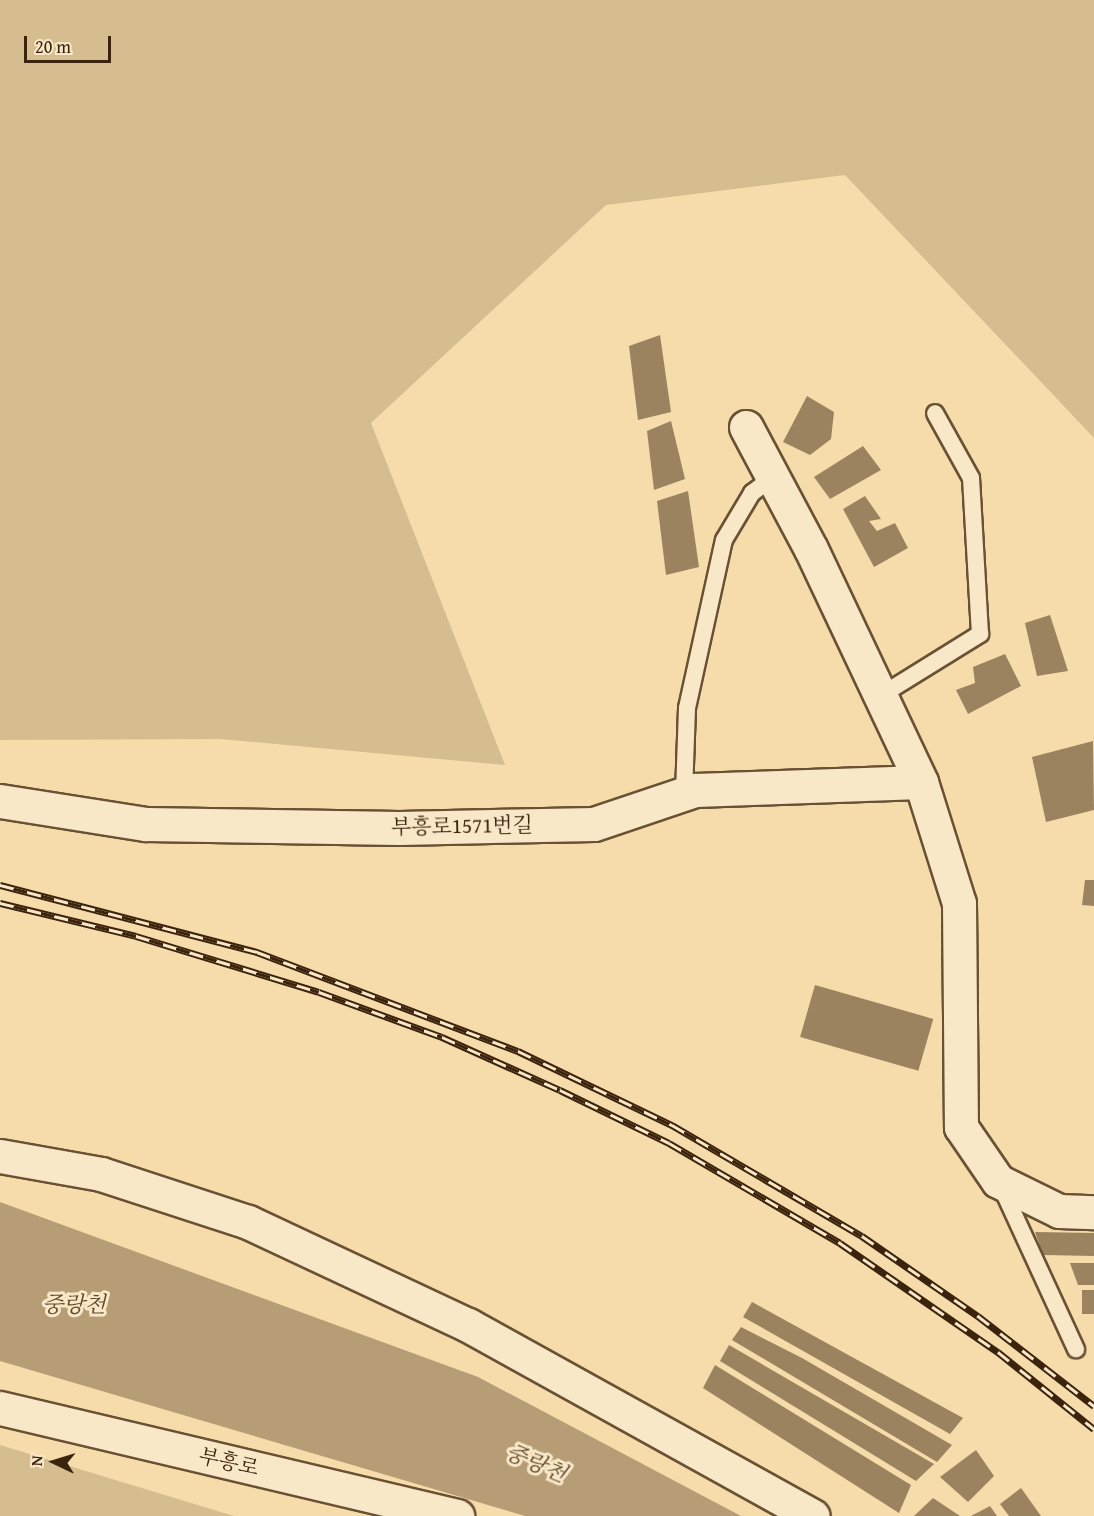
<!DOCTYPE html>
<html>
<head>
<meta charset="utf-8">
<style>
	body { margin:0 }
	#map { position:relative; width:1094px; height:1516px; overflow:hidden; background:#f5dcaa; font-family:"Gentium Book Plus","Noto Serif KR",serif }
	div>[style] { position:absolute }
	.green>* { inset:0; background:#d6bd8f }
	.water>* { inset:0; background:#b69d75 }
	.building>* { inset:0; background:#9c835f; transform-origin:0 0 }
	.roads { filter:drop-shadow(2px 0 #6a5134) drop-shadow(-2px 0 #6a5134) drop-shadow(0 2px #6a5134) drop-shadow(0 -2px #6a5134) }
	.lane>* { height:16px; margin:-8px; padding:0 8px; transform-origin:8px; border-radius:8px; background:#f8e8c8 }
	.street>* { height:33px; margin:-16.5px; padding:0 16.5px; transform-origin:16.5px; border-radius:16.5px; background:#f8e8c8 }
	.rail>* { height:7px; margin-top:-3.5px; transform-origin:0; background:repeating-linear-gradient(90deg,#f8e8c8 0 14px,#3c230d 0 28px); box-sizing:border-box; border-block:2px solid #3c230d }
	span { translate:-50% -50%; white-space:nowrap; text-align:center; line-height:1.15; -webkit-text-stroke:6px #f8e8c8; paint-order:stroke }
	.street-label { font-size:21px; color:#3c230d }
	.water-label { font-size:22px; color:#61482c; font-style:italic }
	.north { position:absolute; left:24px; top:1432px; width:60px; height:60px; -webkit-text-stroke:4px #f8e8c8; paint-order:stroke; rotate:274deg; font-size:16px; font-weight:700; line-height:24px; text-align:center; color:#3c230d }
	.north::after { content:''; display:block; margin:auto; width:21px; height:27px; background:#3c230d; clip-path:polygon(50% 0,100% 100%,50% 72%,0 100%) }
	.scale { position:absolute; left:24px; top:36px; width:87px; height:27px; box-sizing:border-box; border:3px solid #3c230d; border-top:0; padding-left:8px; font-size:18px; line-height:21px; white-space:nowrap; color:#3c230d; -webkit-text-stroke:4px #f8e8c8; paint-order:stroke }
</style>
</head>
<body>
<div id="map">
	<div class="green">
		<div style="clip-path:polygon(0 0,1094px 0,1094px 438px,845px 175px,606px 205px,371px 423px,505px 765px,220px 739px,0 740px)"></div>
		<div style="clip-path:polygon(0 1445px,234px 1516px,0 1516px)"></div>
	</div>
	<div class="water">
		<div style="clip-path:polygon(0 1202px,478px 1377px,741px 1516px,525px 1516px,0 1361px)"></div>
	</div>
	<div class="building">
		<div style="clip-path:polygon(660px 335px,671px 412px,638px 420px,629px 346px)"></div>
		<div style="clip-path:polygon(807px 396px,834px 412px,831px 439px,810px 455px,783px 442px)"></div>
		<div style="clip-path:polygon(671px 421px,685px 479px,654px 490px,647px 431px)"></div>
		<div style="clip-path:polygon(863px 446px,881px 470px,830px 499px,814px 477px)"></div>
		<div style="clip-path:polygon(688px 491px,699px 567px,666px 575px,657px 501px)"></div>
		<div style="clip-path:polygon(865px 496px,881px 519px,869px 521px,877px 531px,895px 523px,908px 548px,874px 567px,843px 509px)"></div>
		<div style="clip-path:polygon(1050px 615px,1068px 671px,1037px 676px,1025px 623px)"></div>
		<div style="clip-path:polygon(1005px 654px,1021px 686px,968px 714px,956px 690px,975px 683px,973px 667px)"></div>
		<div style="clip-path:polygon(1093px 741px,1094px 810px,1046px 822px,1032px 757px)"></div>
		<div style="clip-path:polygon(1085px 880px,1094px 880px,1094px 906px,1082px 905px)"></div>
		<div style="left:815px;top:985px;width:123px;height:54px;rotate:16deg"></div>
		<div style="clip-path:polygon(1035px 1232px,1094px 1233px,1094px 1256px,1043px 1255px)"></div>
		<div style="clip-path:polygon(1070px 1263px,1094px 1263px,1094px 1285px,1078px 1285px)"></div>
		<div style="left:1082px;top:1290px;width:12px;height:24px"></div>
		<div style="clip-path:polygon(752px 1302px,963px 1418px,950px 1434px,743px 1317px)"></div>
		<div style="clip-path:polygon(741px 1327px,802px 1358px,952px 1445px,937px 1462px,732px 1340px)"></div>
		<div style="clip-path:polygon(729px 1345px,934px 1464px,916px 1481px,720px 1361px)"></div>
		<div style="clip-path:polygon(715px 1365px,911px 1485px,899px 1513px,703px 1388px)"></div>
		<div style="clip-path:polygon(976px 1450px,994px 1476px,968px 1502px,940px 1477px)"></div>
		<div style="clip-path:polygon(1021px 1488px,1041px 1516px,1009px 1516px,1000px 1504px)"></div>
		<div style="clip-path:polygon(933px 1498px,960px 1516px,914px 1516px)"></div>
		<div style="clip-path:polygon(990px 1506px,997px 1516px,971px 1516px)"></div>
	</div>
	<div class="roads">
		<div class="lane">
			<div style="left:880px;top:696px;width:118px;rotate:-31.8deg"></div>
			<div style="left:980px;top:634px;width:156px;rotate:-93.3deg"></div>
			<div style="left:971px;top:478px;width:74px;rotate:-119deg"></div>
			<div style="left:684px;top:794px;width:86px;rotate:-88deg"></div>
			<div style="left:687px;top:708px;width:172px;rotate:-77.6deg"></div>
			<div style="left:724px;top:540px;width:55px;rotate:-59.2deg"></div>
			<div style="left:752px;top:493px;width:26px;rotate:-37deg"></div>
			<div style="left:1000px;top:1184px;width:182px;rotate:65.3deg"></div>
		</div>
		<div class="street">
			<div style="left:746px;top:427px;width:138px;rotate:62deg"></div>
			<div style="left:811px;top:549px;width:258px;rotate:64.7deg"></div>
			<div style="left:921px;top:782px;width:127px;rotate:72.6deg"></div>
			<div style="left:959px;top:903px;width:224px;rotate:89.5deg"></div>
			<div style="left:961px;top:1127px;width:65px;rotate:55.6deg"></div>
			<div style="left:998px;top:1181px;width:68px;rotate:26.2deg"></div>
			<div style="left:1059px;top:1211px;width:35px;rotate:2deg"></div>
			<div style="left:0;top:801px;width:148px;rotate:9deg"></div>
			<div style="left:146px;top:824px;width:253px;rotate:0.9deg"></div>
			<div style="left:399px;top:828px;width:195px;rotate:-1.2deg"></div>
			<div style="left:594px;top:824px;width:107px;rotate:-18.6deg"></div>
			<div style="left:695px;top:790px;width:226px;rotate:-2deg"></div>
			<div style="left:0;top:1156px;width:103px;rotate:10.1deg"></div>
			<div style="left:101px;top:1174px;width:155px;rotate:18.1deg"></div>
			<div style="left:248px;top:1222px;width:243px;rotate:25.1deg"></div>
			<div style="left:468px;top:1325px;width:394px;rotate:29deg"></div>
			<div style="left:0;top:1408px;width:470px;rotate:13.3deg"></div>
		</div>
	</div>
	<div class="rail">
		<div style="left:0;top:885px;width:266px;rotate:14.6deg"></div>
		<div style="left:257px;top:952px;width:279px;rotate:20.8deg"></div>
		<div style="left:518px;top:1051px;width:171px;rotate:25.7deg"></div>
		<div style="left:672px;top:1125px;width:220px;rotate:30.3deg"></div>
		<div style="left:862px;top:1236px;width:141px;rotate:34.6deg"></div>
		<div style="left:978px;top:1316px;width:147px;rotate:37.8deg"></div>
		<div style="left:0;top:903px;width:140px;rotate:13.6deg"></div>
		<div style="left:136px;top:936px;width:191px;rotate:17deg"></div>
		<div style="left:319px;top:992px;width:131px;rotate:20.1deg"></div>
		<div style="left:442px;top:1037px;width:129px;rotate:24.2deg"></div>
		<div style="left:560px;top:1090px;width:121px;rotate:25.9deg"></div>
		<div style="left:669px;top:1143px;width:198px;rotate:30.3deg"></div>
		<div style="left:840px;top:1243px;width:192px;rotate:34.6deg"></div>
		<div style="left:998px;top:1352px;width:123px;rotate:38.7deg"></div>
	</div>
	<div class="street-label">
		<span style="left:462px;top:826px;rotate:-1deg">부흥로1571번길</span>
		<span style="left:229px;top:1462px;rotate:13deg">부흥로</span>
	</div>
	<div class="water-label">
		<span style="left:74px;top:1305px">중랑천</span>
		<span style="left:536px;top:1463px;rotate:23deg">중랑천</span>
	</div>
	<div class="north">N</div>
	<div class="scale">20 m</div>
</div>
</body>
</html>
